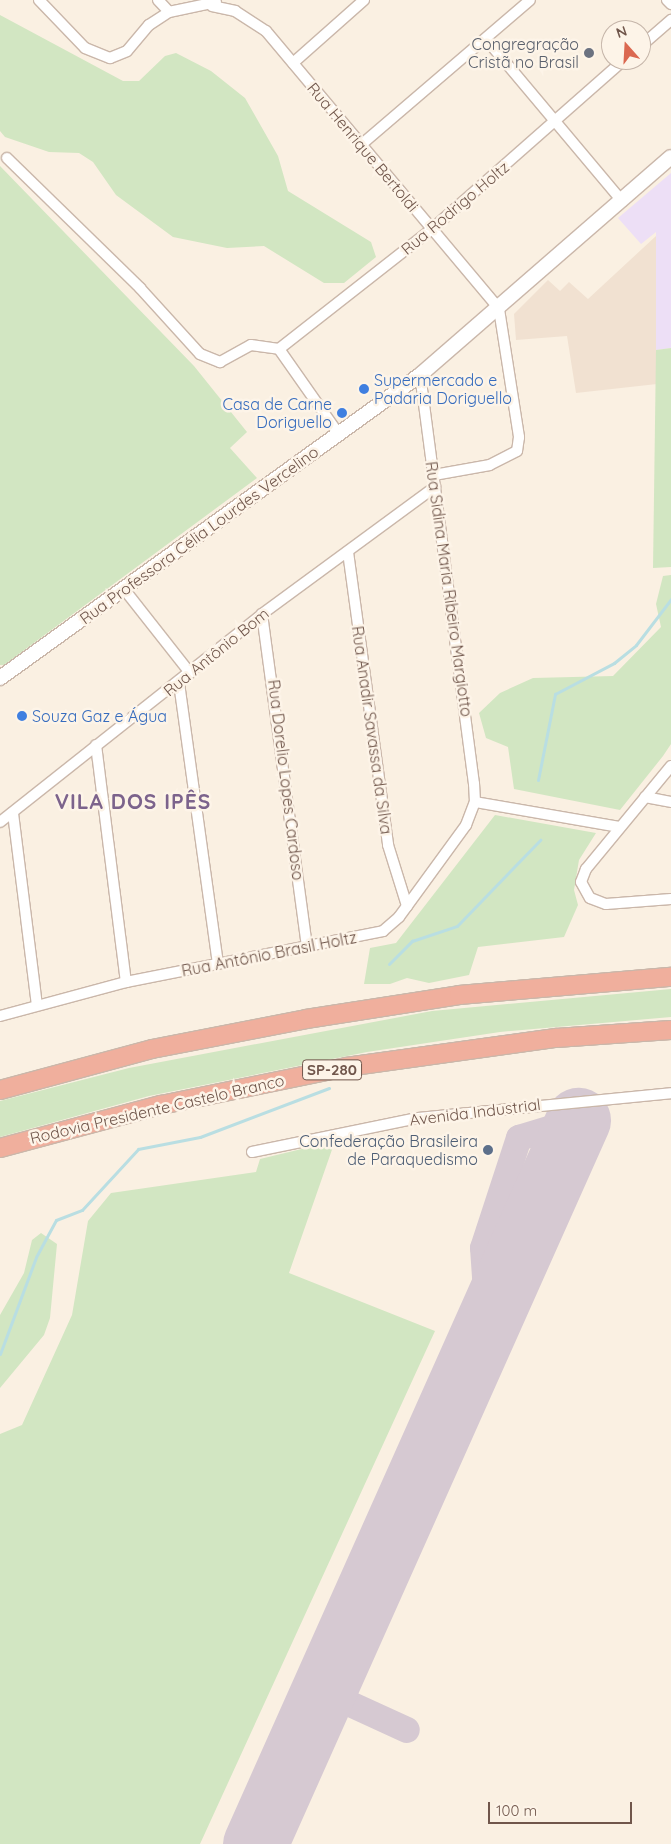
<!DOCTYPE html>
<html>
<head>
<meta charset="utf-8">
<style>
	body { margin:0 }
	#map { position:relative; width:671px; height:1844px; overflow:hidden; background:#faf0e2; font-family:Quicksand,sans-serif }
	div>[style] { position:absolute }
	.residential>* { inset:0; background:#f1e1d1 }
	.education>* { inset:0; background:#eddff6 }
	.green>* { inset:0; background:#d2e6c2 }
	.stream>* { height:3px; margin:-1.5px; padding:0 1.5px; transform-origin:1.5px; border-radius:1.5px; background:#b9dee2 }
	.taxiway>* { height:26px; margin:-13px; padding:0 13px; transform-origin:13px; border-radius:13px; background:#d6c9d2 }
	.runway>* { height:65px; margin:-32.5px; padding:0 32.5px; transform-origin:32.5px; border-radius:32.5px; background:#d6c9d2 }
	.roads { filter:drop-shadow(1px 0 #cab7aa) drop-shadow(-1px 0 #cab7aa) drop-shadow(0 1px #cab7aa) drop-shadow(0 -1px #cab7aa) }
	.street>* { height:10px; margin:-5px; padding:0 5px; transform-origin:5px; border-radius:5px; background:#fff }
	.secondary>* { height:14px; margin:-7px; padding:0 7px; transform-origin:7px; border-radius:7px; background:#fff }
	.highway>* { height:18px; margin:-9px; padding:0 9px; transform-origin:9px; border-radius:9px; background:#f0af9d }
	.dots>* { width:14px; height:14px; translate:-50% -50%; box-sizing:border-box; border:2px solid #fdf4e8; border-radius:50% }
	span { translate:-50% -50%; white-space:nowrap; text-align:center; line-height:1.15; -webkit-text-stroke:5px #fdf4e8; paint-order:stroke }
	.shield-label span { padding:1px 4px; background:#fdf4e8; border:1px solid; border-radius:4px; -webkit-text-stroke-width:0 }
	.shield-label { font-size:15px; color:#70564b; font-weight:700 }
	.worship-label { font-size:16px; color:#5b616d }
	.right { translate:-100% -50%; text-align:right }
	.street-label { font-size:16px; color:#70564b }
	.shop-label { font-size:16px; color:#366cbe }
	.left { translate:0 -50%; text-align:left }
	.service-label { font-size:16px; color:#4e5e75 }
	.district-label { font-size:21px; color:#7c638c; font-weight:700; letter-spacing:1px }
	.north { position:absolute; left:601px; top:20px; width:50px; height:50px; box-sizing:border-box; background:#fdf4e8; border:1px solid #c5b5a9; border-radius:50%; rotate:341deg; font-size:14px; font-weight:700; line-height:20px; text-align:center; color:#70564b }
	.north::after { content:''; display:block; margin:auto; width:18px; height:22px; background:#db6850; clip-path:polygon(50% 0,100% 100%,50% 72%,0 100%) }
	.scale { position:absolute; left:488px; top:1802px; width:144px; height:22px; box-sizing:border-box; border:2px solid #70564b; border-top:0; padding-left:6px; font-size:15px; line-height:18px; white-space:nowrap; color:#70564b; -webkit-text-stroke:4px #fdf4e8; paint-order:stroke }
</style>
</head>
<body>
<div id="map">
	<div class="residential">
		<div style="clip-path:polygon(656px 236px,657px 384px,576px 393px,567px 336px,516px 340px,514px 314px,548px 280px,560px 291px,569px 282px,588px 299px)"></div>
	</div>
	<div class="education">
		<div style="clip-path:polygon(671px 173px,671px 348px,656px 350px,656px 232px,641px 244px,618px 218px)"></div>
	</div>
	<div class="green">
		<div style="clip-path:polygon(0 15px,123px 81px,139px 81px,165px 56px,176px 53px,211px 71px,245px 98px,278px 156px,288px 191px,371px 242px,376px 257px,344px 283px,324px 283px,264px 246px,227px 248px,173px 237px,116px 195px,93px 162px,79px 153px,49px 152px,5px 137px,0 131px)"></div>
		<div style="clip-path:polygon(0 166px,194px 366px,247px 432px,230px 448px,257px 478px,4px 665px,0 665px)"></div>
		<div style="clip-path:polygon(671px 348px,671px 567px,653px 568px,656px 350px)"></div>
		<div style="clip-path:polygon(671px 575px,671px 744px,663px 756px,620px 810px,514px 789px,508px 747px,486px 738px,479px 713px,500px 693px,533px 678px,613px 676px,661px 627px,656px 604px,663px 576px)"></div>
		<div style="clip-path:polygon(495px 815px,596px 833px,579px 860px,574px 890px,578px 905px,564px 937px,478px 947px,469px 975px,429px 983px,407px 978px,390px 984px,364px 984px,370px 948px,396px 943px)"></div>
		<div style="clip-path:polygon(671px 989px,671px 1017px,500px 1032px,367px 1052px,149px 1096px,0 1137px,0 1101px,129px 1068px,432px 1011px)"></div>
		<div style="clip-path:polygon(335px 1141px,289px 1273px,435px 1331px,200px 1844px,0 1844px,0 1434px,22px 1425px,72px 1315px,88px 1221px,111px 1193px,256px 1172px,260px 1159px)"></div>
		<div style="clip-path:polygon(41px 1233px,57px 1244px,50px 1318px,44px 1335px,0 1388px,0 1315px,24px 1273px,32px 1240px)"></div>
	</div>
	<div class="stream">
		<div style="left:538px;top:780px;width:88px;rotate:-78.8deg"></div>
		<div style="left:555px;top:694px;width:67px;rotate:-27.7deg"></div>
		<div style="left:614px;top:663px;width:28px;rotate:-39deg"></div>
		<div style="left:636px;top:645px;width:58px;rotate:-52.7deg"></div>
		<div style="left:389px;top:964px;width:33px;rotate:-45deg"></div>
		<div style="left:412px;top:941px;width:47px;rotate:-18.4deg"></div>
		<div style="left:457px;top:926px;width:120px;rotate:-46deg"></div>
		<div style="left:0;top:1354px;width:103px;rotate:-69.6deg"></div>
		<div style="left:36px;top:1257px;width:42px;rotate:-61.6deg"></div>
		<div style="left:56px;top:1220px;width:28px;rotate:-21deg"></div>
		<div style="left:82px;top:1210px;width:83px;rotate:-47.4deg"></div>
		<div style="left:138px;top:1149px;width:63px;rotate:-11deg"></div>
		<div style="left:200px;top:1137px;width:138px;rotate:-20.8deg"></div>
	</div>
	<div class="taxiway">
		<div style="left:489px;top:1231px;width:58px;rotate:-27.9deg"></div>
		<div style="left:488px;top:1321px;width:73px;rotate:-93.9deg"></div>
		<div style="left:483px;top:1248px;width:116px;rotate:-71.9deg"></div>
		<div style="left:519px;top:1138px;width:62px;rotate:-17deg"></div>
		<div style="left:324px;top:1692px;width:91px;rotate:24.6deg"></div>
	</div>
	<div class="runway">
		<div style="left:255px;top:1844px;width:793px;rotate:-65.96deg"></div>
	</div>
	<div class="roads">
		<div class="street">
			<div style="left:39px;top:0;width:66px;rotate:46.2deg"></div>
			<div style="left:85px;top:48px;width:27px;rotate:22deg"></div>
			<div style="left:110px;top:58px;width:18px;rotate:-22deg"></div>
			<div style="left:127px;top:51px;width:34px;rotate:-50deg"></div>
			<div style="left:149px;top:25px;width:24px;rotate:-33deg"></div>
			<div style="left:169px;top:12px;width:48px;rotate:-12deg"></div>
			<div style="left:158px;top:0;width:16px;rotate:47deg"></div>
			<div style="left:667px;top:0;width:6px;rotate:45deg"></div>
			<div style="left:212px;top:6px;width:24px;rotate:12deg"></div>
			<div style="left:235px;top:11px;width:37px;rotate:33deg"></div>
			<div style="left:266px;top:31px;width:363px;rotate:50deg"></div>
			<div style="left:499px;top:309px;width:130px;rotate:81.1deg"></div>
			<div style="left:519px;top:437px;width:14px;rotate:98deg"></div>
			<div style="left:517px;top:451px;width:30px;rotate:153deg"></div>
			<div style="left:490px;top:465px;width:57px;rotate:169.9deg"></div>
			<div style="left:486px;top:39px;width:212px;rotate:50deg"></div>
			<div style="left:641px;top:46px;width:40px;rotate:-41deg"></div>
			<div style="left:293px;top:63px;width:95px;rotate:-41.6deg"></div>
			<div style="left:362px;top:144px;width:221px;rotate:-40.6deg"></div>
			<div style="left:7px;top:158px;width:186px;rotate:44.3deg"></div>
			<div style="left:140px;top:288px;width:89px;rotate:47.7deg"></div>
			<div style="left:200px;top:354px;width:22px;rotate:22deg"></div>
			<div style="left:220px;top:362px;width:35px;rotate:-29deg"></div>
			<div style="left:251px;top:345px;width:28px;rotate:8deg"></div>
			<div style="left:279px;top:349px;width:103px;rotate:54.9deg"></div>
			<div style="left:279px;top:349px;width:194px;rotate:-38.1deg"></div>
			<div style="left:432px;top:229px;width:256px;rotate:-41.4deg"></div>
			<div style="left:348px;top:552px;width:296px;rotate:82.2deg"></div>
			<div style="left:388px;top:845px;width:64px;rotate:72.7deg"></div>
			<div style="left:124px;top:589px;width:107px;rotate:51.8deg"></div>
			<div style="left:262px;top:614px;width:335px;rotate:82.3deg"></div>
			<div style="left:179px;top:683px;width:283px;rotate:82.1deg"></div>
			<div style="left:96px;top:745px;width:239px;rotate:82.8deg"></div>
			<div style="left:671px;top:766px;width:134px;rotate:129.5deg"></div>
			<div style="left:586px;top:869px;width:14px;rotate:111deg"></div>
			<div style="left:581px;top:882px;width:18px;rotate:61deg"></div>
			<div style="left:590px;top:898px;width:17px;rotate:21deg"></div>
			<div style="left:606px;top:904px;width:65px;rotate:-4.4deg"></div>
			<div style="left:645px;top:797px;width:26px;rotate:11deg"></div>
			<div style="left:475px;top:802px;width:146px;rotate:9.8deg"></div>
			<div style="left:13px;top:813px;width:193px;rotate:82.9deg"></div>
			<div style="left:0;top:822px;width:335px;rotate:-38.4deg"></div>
			<div style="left:262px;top:614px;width:215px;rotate:-36.3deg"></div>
			<div style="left:0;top:1016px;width:131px;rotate:-15.1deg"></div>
			<div style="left:126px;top:982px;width:262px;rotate:-11.2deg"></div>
			<div style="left:383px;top:931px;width:21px;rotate:-41deg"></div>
			<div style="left:399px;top:917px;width:114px;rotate:-53.9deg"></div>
			<div style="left:466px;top:825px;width:25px;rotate:-69deg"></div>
			<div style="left:475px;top:802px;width:18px;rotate:-93deg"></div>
			<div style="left:474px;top:784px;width:413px;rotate:-97.5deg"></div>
			<div style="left:252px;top:1152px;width:169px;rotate:-11.6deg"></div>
			<div style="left:418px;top:1118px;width:254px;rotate:-5.6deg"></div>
		</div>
		<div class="secondary">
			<div style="left:0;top:678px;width:518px;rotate:-35.81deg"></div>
			<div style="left:420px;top:375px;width:332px;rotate:-41deg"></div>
		</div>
		<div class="highway">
			<div style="left:0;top:1090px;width:157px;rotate:-15.1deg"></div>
			<div style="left:152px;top:1049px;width:157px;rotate:-11deg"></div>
			<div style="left:306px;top:1019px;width:155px;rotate:-8.9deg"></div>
			<div style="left:459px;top:995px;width:213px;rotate:-4.9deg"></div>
			<div style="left:0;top:1148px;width:167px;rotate:-15deg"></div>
			<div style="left:161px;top:1105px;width:189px;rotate:-11.6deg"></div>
			<div style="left:346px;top:1067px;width:212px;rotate:-7.9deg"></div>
			<div style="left:556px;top:1038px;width:115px;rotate:-4deg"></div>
		</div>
	</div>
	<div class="dots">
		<div style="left:589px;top:53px;background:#6b7280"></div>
		<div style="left:364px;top:389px;background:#3f7fe0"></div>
		<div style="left:342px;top:413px;background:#3f7fe0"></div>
		<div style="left:22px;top:716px;background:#3f7fe0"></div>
		<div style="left:488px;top:1150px;background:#5c6f8a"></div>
	</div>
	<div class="shield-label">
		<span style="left:332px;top:1070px">SP-280</span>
	</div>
	<div class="worship-label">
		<span class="right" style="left:579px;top:53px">Congregração<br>Cristã no Brasil</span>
	</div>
	<div class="street-label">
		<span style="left:363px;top:147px;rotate:50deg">Rua Henrique Bertoldi</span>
		<span style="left:455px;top:208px;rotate:-40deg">Rua Rodrigo Holtz</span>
		<span style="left:199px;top:535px;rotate:-36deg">Rua Professora Célia Lourdes Vercelino</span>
		<span style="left:449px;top:589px;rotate:82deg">Rua Sidina Maria Ribeiro Margiotto</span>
		<span style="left:216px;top:652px;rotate:-39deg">Rua Antônio Bom</span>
		<span style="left:372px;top:730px;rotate:82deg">Rua Anadir Savassa da Silva</span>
		<span style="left:286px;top:780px;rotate:83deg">Rua Dorelio Lopes Cardoso</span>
		<span style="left:269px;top:954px;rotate:-11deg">Rua Antônio Brasil Holtz</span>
		<span style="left:157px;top:1109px;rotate:-13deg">Rodovia Presidente Castelo Branco</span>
		<span style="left:475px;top:1112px;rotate:-7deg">Avenida Industrial</span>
	</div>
	<div class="shop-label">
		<span class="left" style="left:374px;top:389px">Supermercado e<br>Padaria Doriguello</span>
		<span class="right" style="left:332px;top:413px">Casa de Carne<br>Doriguello</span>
		<span class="left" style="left:32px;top:716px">Souza Gaz e Água</span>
	</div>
	<div class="service-label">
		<span class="right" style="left:478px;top:1150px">Confederação Brasileira<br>de Paraquedismo</span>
	</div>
	<div class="district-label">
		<span style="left:133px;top:801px">VILA DOS IPÊS</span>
	</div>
	<div class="north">N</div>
	<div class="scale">100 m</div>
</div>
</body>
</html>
